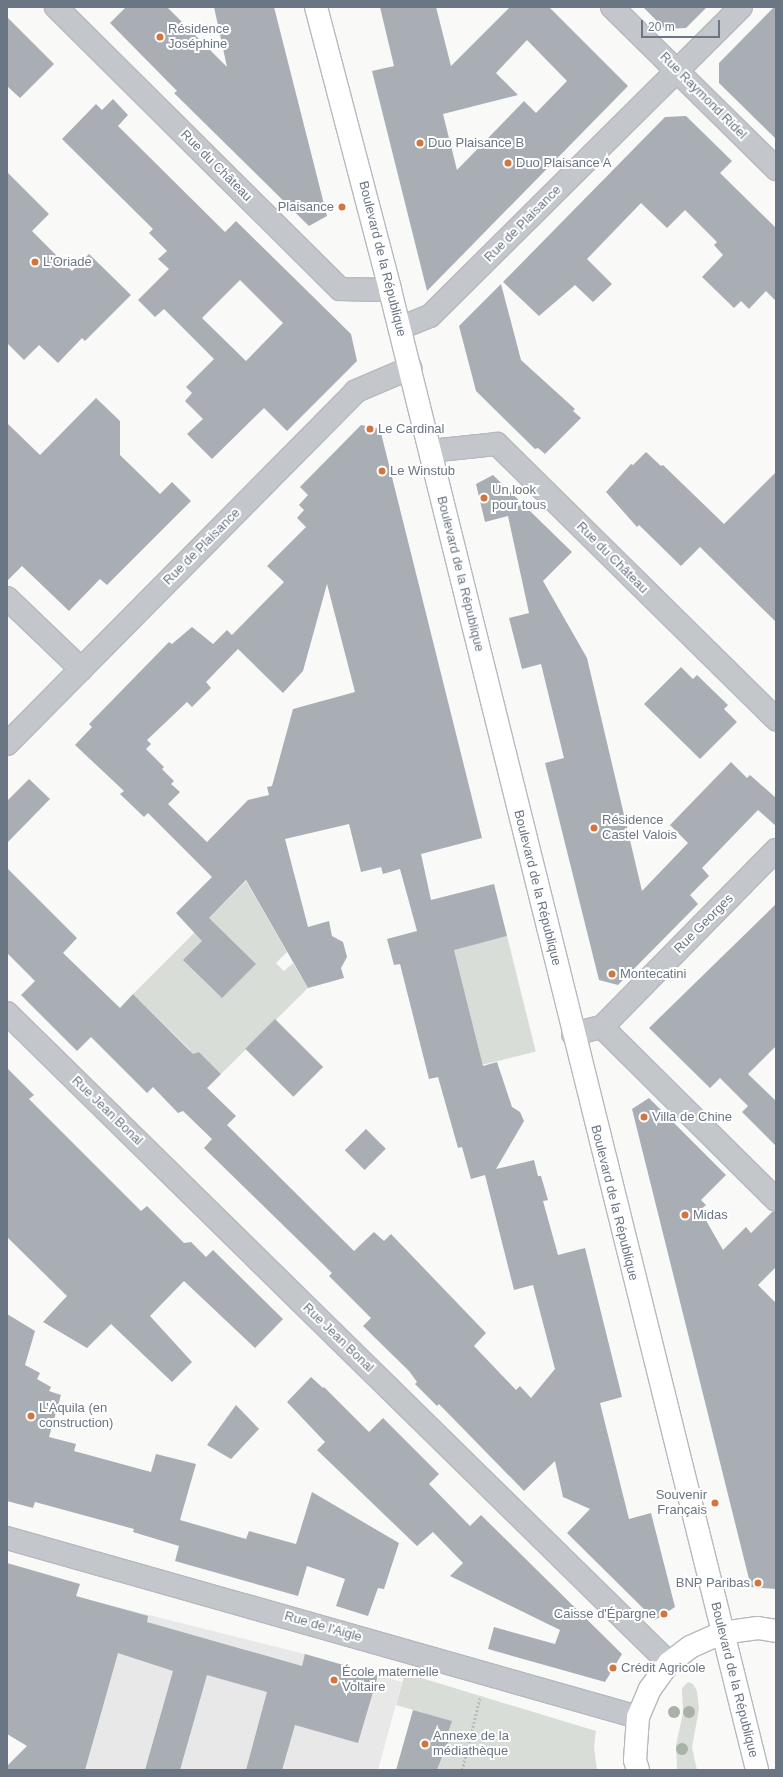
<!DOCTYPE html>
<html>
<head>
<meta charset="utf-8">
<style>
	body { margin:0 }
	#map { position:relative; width:783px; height:1777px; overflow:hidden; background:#f9f9f7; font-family:Helvetica,sans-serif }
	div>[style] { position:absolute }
	.built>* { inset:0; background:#e7e8e7 }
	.green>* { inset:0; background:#d8ded7; transform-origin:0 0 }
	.building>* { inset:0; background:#a9aeb5; transform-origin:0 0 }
	.path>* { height:2.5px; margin-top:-1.25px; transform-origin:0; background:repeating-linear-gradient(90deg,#bbbdc0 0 2px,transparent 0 4px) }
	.roads { filter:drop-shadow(1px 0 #b6b9be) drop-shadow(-1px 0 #b6b9be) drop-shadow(0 1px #b6b9be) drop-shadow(0 -1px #b6b9be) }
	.street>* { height:22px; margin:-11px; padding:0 11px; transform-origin:11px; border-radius:11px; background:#c3c6ca }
	.secondary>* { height:22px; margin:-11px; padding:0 11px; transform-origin:11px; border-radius:11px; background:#fff }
	.trees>* { width:12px; height:12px; margin:-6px; border-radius:50%; background:#a8b2a7 }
	.dots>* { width:11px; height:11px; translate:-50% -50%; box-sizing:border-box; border:2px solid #fff; border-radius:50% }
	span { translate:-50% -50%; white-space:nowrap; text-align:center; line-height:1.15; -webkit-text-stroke:4px #fff; paint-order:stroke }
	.poi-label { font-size:13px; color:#6b7685 }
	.left { translate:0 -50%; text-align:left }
	.right { translate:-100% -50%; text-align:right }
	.street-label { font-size:13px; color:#6b7685 }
	.frame { position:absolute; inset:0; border:8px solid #6b7685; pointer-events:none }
	.scale { position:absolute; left:641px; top:20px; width:79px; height:18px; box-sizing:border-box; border:2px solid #6b7685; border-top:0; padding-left:5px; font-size:12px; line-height:14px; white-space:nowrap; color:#6b7685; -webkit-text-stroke:3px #fff; paint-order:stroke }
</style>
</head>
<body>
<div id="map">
	<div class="built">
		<div style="clip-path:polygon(97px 1602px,305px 1654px,402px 1682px,378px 1770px,33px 1770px)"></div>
	</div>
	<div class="green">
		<div style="clip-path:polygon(246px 881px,287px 952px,276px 963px,284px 971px,293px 963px,308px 988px,221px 1074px,199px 1052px,185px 1065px,180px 1060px,190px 1050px,133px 994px)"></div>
		<div style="left:507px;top:936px;width:119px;height:55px;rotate:76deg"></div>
		<div style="clip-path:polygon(405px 1673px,596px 1731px,594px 1747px,597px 1770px,437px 1770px,446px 1749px,451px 1721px,396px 1705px)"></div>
		<div style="clip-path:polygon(688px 1682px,693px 1684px,697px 1691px,699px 1709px,692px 1747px,697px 1770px,677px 1770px,676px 1745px,683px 1713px,682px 1688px)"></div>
	</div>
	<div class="building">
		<div style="clip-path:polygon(126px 7px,167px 7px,227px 67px,214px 7px,274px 7px,327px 216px,309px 226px,174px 93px,177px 91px,110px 23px)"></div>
		<div style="clip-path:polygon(evenodd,380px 7px,436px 7px,451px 66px,510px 7px,549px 7px,628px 86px,427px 291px,372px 71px,394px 66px,380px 7px,527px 40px,567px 81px,536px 113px,524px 101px,457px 170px,443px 114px,518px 95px,496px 73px,527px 40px)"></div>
		<div style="clip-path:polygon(643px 7px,707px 7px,686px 28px,665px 29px)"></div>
		<div style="clip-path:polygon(774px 7px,776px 7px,776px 139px,719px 83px,719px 63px)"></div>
		<div style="clip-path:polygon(7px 17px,54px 64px,20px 98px,7px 86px)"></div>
		<div style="clip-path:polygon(evenodd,113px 99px,128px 115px,118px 126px,225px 232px,236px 221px,351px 334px,357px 361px,287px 431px,264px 408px,212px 459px,187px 434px,203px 419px,185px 401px,192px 393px,186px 387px,214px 359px,164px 309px,155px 317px,138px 300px,169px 269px,158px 259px,167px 251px,149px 233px,153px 229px,62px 139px,96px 104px,102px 110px,113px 99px,240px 280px,283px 323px,246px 361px,202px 318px,240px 280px)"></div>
		<div style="clip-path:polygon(686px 116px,732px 161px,720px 173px,776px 228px,776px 301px,766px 291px,749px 309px,741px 301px,734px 308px,702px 277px,723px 255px,714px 245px,717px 242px,685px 210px,667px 228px,641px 203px,587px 259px,612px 284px,593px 302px,575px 285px,539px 316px,503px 282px,665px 117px)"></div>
		<div style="clip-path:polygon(7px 172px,49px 214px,32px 231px,72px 271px,89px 254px,131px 295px,85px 341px,82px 338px,58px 363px,39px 345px,24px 360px,7px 343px)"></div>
		<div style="clip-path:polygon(501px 284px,521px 360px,575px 409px,573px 411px,581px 418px,545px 454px,538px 448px,535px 449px,476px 391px,459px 326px)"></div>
		<div style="clip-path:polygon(96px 398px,120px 421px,120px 455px,160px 494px,172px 482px,191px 501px,107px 585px,100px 579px,69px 611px,22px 566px,7px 581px,7px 423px,40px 455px)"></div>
		<div style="clip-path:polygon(evenodd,361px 425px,380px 429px,482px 838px,421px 854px,431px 900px,494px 884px,507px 936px,454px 950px,483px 1066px,497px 1062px,512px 1107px,520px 1112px,524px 1121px,496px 1169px,534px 1160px,538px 1176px,541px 1176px,548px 1200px,543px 1201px,558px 1255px,585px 1248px,622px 1397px,600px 1403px,629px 1519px,651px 1513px,675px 1607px,655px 1620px,567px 1533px,590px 1509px,563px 1497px,555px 1461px,524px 1491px,439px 1404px,437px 1406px,415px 1384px,417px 1382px,409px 1371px,363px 1326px,371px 1318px,329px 1276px,332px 1273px,204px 1148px,212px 1139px,183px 1111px,178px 1113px,153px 1087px,147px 1093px,91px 1037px,77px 1051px,21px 995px,35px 981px,7px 953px,7px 868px,77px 938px,63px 953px,120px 1008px,133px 994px,193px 1054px,199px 1052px,221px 1074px,207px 1088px,236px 1116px,227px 1125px,354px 1251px,374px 1232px,384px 1241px,391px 1234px,486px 1333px,474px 1346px,516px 1390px,520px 1386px,531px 1398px,555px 1369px,533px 1285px,514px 1290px,485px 1175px,471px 1179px,462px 1147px,458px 1148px,438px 1077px,429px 1079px,400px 964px,394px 965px,387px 939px,417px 931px,400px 869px,383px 874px,381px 867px,361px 872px,349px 824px,285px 839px,308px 927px,329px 921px,332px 936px,343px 942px,347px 957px,341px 968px,344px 978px,308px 988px,246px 880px,209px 918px,256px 964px,222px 998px,183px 960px,202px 941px,176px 913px,212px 877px,148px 813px,144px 817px,120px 794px,124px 791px,75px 745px,92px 727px,89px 724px,169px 642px,172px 644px,192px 627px,213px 644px,227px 630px,232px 635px,284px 582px,267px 566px,306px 527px,297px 518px,304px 510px,299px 505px,308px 495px,300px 487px,361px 425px,327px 584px,355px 692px,293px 709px,272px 786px,267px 787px,269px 795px,248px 800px,207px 842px,168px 804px,180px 792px,171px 784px,174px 781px,162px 769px,164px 767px,146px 749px,151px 744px,147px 740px,187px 702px,192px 707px,211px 688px,206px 682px,238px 649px,283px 693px,303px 671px,327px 584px)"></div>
		<div style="clip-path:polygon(646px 452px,661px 466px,663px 465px,724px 524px,776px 472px,776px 622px,700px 547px,681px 566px,639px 525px,637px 527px,606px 492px,631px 464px,633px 465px)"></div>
		<div style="clip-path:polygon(493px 475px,572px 552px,543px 581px,587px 658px,642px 891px,688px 843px,670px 825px,731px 762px,747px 778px,750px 775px,776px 798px,776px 826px,758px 810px,702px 868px,709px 876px,690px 895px,698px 904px,618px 985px,599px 980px,545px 763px,564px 758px,541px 664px,522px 669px,509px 618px,529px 613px,508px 516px,485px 522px,476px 484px)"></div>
		<div style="clip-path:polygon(681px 667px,693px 679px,697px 675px,728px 705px,724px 709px,737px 722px,700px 759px,644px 704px)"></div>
		<div style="clip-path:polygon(29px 779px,50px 799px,7px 843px,7px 801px)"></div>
		<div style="clip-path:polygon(776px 904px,776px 1046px,748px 1074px,776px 1101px,776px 1146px,742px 1112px,748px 1106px,720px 1078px,710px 1088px,649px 1028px)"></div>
		<div style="left:275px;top:1019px;width:68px;height:42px;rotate:45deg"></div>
		<div style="clip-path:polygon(7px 1068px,34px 1095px,29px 1099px,141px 1211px,147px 1206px,184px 1243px,191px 1242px,206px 1257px,213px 1250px,283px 1319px,255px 1348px,184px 1281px,150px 1316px,192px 1362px,172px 1382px,111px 1324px,87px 1348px,43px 1322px,67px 1296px,7px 1237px)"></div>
		<div style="clip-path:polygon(649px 1098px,726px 1175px,701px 1200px,706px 1205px,700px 1210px,723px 1250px,746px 1227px,751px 1233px,772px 1212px,776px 1212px,776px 1267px,758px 1285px,776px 1303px,776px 1589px,751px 1587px,632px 1109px)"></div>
		<div style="left:366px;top:1129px;width:28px;height:30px;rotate:45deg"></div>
		<div style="clip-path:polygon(7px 1314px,35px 1331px,25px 1365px,40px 1373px,37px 1379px,51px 1387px,49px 1391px,61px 1395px,49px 1437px,76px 1444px,74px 1451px,151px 1472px,156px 1454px,196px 1464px,180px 1520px,246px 1539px,249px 1531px,296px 1544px,312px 1492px,399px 1543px,384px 1589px,378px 1588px,368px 1616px,336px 1606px,345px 1579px,307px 1566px,298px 1596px,175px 1561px,179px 1546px,133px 1532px,134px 1529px,35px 1502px,33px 1508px,7px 1501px)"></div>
		<div style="clip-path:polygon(311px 1377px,323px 1388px,324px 1387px,369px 1432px,383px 1418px,439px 1474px,429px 1484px,470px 1526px,481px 1515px,622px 1654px,605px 1682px,488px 1649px,494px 1627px,555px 1644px,560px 1630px,450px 1576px,463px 1563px,433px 1532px,417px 1546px,317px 1450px,325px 1442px,287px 1402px)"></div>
		<div style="clip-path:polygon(236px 1405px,259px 1429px,231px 1459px,207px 1445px)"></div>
		<div style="clip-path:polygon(7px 1563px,80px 1584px,76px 1596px,148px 1616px,147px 1622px,302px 1666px,305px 1654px,378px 1675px,358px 1743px,295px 1725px,282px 1770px,246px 1770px,267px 1692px,207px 1675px,180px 1770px,145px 1770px,173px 1671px,118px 1653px,85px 1770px,7px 1770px,7px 1766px,27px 1746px,7px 1734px)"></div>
		<div style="clip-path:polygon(413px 1710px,452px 1721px,446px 1739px,449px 1740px,437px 1770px,396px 1770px)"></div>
	</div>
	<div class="path">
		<div style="left:462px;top:1770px;width:75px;rotate:-76.1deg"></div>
	</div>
	<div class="roads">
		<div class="street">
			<div style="left:56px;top:7px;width:400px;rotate:44.8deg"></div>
			<div style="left:340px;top:289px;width:50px;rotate:1.1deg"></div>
			<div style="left:612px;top:7px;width:231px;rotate:44.6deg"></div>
			<div style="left:400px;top:328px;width:32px;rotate:-22deg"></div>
			<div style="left:430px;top:316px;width:438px;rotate:-44.8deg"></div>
			<div style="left:430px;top:451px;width:67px;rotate:-6deg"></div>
			<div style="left:497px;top:444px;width:392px;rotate:44.6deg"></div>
			<div style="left:7px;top:598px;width:103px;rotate:43.8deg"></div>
			<div style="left:7px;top:744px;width:496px;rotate:-45.3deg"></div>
			<div style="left:356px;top:391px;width:59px;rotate:-23.1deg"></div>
			<div style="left:7px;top:1013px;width:928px;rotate:44.48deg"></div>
			<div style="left:602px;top:1027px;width:245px;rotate:44.8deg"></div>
			<div style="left:573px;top:1034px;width:30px;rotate:-14deg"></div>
			<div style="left:602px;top:1027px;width:248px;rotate:-45.5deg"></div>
			<div style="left:7px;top:1538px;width:656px;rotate:15.84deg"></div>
		</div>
		<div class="secondary">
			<div style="left:316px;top:7px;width:293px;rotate:75.3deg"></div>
			<div style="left:390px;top:290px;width:1525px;rotate:76.07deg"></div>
			<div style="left:638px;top:1770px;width:10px;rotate:-107deg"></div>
			<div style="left:635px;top:1760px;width:43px;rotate:-86deg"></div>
			<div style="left:638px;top:1717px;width:30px;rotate:-67deg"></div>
			<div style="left:650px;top:1689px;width:32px;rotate:-54deg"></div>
			<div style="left:669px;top:1663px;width:26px;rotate:-37deg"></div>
			<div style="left:690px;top:1647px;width:35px;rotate:-24deg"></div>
			<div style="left:722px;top:1633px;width:36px;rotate:-8deg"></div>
			<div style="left:758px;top:1628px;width:18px;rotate:9deg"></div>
		</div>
	</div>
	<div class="trees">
		<div style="left:674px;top:1712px"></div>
		<div style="left:689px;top:1712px"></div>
		<div style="left:682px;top:1749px"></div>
	</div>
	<div class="dots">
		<div style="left:160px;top:37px;background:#d4753d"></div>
		<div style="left:420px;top:143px;background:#d4753d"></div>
		<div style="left:508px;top:163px;background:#d4753d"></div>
		<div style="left:342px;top:207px;background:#d4753d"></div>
		<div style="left:35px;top:262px;background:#d4753d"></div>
		<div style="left:370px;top:429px;background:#d4753d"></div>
		<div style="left:382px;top:471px;background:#d4753d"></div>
		<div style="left:484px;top:498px;background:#d4753d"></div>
		<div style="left:594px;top:828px;background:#d4753d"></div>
		<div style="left:612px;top:974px;background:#d4753d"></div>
		<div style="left:644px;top:1117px;background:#d4753d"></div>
		<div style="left:685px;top:1215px;background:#d4753d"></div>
		<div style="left:31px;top:1416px;background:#d4753d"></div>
		<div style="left:715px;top:1503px;background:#d4753d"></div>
		<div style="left:758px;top:1583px;background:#d4753d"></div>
		<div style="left:664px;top:1614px;background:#d4753d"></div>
		<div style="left:613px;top:1668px;background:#d4753d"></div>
		<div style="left:334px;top:1680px;background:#d4753d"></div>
		<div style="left:425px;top:1744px;background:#d4753d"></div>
	</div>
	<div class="poi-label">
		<span class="left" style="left:168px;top:37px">Résidence<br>Joséphine</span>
		<span class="left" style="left:428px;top:143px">Duo Plaisance B</span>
		<span class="left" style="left:516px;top:163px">Duo Plaisance A</span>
		<span class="right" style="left:334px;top:207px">Plaisance</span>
		<span class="left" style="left:43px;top:262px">L'Oriade</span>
		<span class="left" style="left:378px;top:429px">Le Cardinal</span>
		<span class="left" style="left:390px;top:471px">Le Winstub</span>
		<span class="left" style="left:492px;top:498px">Un look<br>pour tous</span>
		<span class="left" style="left:602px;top:828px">Résidence<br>Castel Valois</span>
		<span class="left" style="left:620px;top:974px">Montecatini</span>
		<span class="left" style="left:652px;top:1117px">Villa de Chine</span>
		<span class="left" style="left:693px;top:1215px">Midas</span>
		<span class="left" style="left:39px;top:1416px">L'Aquila (en<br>construction)</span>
		<span class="right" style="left:707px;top:1503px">Souvenir<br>Français</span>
		<span class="right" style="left:750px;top:1583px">BNP Paribas</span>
		<span class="right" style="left:656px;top:1614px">Caisse d'Épargne</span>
		<span class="left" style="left:621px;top:1668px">Crédit Agricole</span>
		<span class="left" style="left:342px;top:1680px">École maternelle<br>Voltaire</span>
		<span class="left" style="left:433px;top:1744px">Annexe de la<br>médiathèque</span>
	</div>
	<div class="street-label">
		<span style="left:703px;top:96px;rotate:45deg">Rue Raymond Ridel</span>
		<span style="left:216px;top:166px;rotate:45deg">Rue du Château</span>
		<span style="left:523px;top:224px;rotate:-45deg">Rue de Plaisance</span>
		<span style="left:382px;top:259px;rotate:76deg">Boulevard de la République</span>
		<span style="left:202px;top:547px;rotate:-45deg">Rue de Plaisance</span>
		<span style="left:612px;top:558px;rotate:45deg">Rue du Château</span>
		<span style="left:460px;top:574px;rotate:76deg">Boulevard de la République</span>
		<span style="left:537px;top:888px;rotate:76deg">Boulevard de la République</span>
		<span style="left:704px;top:924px;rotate:-45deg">Rue Georges</span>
		<span style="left:107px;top:1111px;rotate:44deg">Rue Jean Bonal</span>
		<span style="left:614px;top:1203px;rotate:76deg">Boulevard de la République</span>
		<span style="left:338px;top:1338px;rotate:44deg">Rue Jean Bonal</span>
		<span style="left:323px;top:1627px;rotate:16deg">Rue de l'Aigle</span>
		<span style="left:734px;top:1680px;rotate:76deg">Boulevard de la République</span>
	</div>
	<div class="frame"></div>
	<div class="scale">20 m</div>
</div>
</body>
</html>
